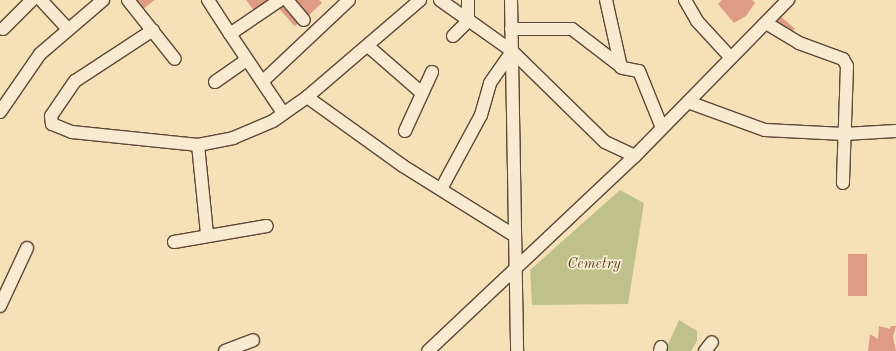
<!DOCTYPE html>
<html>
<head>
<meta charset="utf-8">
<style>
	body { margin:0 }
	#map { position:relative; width:896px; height:351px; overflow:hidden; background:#f6e0b8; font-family:"Old Standard TT",serif }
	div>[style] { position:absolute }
	.green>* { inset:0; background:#bfc18d }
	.building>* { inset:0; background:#de9c84; transform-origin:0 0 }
	.roads { filter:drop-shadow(1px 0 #5e4836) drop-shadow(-1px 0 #5e4836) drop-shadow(0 1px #5e4836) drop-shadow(0 -1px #5e4836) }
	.minor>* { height:12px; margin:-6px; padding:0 6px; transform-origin:6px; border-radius:6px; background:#f9ebd1 }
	span { translate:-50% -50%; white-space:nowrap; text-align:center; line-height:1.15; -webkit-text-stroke:3.5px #f9ebd1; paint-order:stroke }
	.park-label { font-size:15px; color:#584931; font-style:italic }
</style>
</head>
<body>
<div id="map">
	<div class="green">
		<div style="clip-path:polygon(620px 190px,644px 203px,628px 304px,532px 305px,530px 270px)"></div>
		<div style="clip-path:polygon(679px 320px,697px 331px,697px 341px,691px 351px,665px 351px)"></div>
	</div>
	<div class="building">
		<div style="clip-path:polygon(137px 0,155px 0,143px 9px)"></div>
		<div style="clip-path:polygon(246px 0,267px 0,268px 2px,255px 12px)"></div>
		<div style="left:282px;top:0;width:28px;height:8px;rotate:48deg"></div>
		<div style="clip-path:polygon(294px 0,319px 0,322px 3px,308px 16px)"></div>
		<div style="clip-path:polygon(722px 0,752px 0,755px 3px,746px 16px,734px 23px,718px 4px)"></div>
		<div style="left:779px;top:15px;width:21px;height:10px;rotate:41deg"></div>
		<div style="left:867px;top:254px;width:42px;height:19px;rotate:90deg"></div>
		<div style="clip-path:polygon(879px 326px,890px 329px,891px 326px,896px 326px,893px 337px,896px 351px,868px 351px,870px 334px,878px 339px)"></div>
	</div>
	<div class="roads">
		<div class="minor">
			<div style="left:41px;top:0;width:38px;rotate:47deg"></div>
			<div style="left:128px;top:0;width:75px;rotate:51.5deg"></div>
			<div style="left:208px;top:0;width:40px;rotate:57.1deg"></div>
			<div style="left:230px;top:34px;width:60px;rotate:-34.2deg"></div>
			<div style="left:287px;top:0;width:26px;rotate:50deg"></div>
			<div style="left:440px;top:0;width:88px;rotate:35.3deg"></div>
			<div style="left:512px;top:51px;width:130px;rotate:44.4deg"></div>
			<div style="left:605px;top:142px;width:33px;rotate:25deg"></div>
			<div style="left:511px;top:0;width:351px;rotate:89deg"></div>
			<div style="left:606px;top:0;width:69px;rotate:77.4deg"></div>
			<div style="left:685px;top:0;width:24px;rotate:60deg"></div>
			<div style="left:697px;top:21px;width:50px;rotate:47.4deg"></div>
			<div style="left:766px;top:23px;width:39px;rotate:31deg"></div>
			<div style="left:799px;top:43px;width:47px;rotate:20deg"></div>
			<div style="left:843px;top:59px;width:8px;rotate:60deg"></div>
			<div style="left:847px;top:66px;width:117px;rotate:92deg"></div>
			<div style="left:3px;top:29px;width:41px;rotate:-45deg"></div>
			<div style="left:511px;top:29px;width:61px"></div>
			<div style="left:572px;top:29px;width:64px;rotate:37.4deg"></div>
			<div style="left:623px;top:68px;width:16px;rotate:11deg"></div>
			<div style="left:639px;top:71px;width:61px;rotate:68deg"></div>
			<div style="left:153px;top:30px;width:93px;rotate:146.8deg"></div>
			<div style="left:75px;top:81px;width:42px;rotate:124.4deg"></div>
			<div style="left:51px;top:116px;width:8px;rotate:83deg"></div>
			<div style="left:52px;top:124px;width:22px;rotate:22deg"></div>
			<div style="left:72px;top:132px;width:127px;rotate:5.9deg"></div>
			<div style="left:198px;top:145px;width:36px;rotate:-11deg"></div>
			<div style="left:233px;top:138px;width:43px;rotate:-23deg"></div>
			<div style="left:273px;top:121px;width:42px;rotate:-35.2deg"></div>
			<div style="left:307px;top:97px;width:149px;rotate:-40.6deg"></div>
			<div style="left:230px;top:34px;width:95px;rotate:56.1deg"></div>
			<div style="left:453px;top:36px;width:21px;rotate:-45deg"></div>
			<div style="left:468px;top:21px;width:21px;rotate:-90deg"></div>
			<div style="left:369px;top:47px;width:70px;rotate:41deg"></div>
			<div style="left:263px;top:81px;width:118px;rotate:-43.3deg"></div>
			<div style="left:215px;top:82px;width:39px;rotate:-35deg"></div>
			<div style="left:307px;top:97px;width:118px;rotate:35.7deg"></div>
			<div style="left:403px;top:166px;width:132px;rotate:32deg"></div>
			<div style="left:688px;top:102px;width:82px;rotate:20deg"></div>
			<div style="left:765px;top:130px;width:79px;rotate:2.9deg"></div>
			<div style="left:844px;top:134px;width:52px;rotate:-3.3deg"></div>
			<div style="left:0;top:112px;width:70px;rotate:-55.4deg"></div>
			<div style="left:40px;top:54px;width:83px;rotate:-40.6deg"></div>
			<div style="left:405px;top:131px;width:65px;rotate:-65.4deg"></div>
			<div style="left:198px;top:145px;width:89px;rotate:84.2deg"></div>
			<div style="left:441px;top:189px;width:84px;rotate:-61.6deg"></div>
			<div style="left:481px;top:115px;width:33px;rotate:-74deg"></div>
			<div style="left:490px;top:83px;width:39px;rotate:-55deg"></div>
			<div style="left:174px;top:242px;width:94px;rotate:-9.8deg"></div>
			<div style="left:0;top:306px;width:64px;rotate:-65deg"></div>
			<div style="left:225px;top:351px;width:30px;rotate:-21deg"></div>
			<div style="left:428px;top:351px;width:284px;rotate:-43.3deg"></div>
			<div style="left:635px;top:156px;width:219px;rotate:-45.6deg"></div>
			<div style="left:660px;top:351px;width:4px;rotate:-76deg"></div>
			<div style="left:705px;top:351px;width:11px;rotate:-52deg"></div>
		</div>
	</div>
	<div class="park-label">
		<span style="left:594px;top:265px">Cemetry</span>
	</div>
</div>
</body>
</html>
